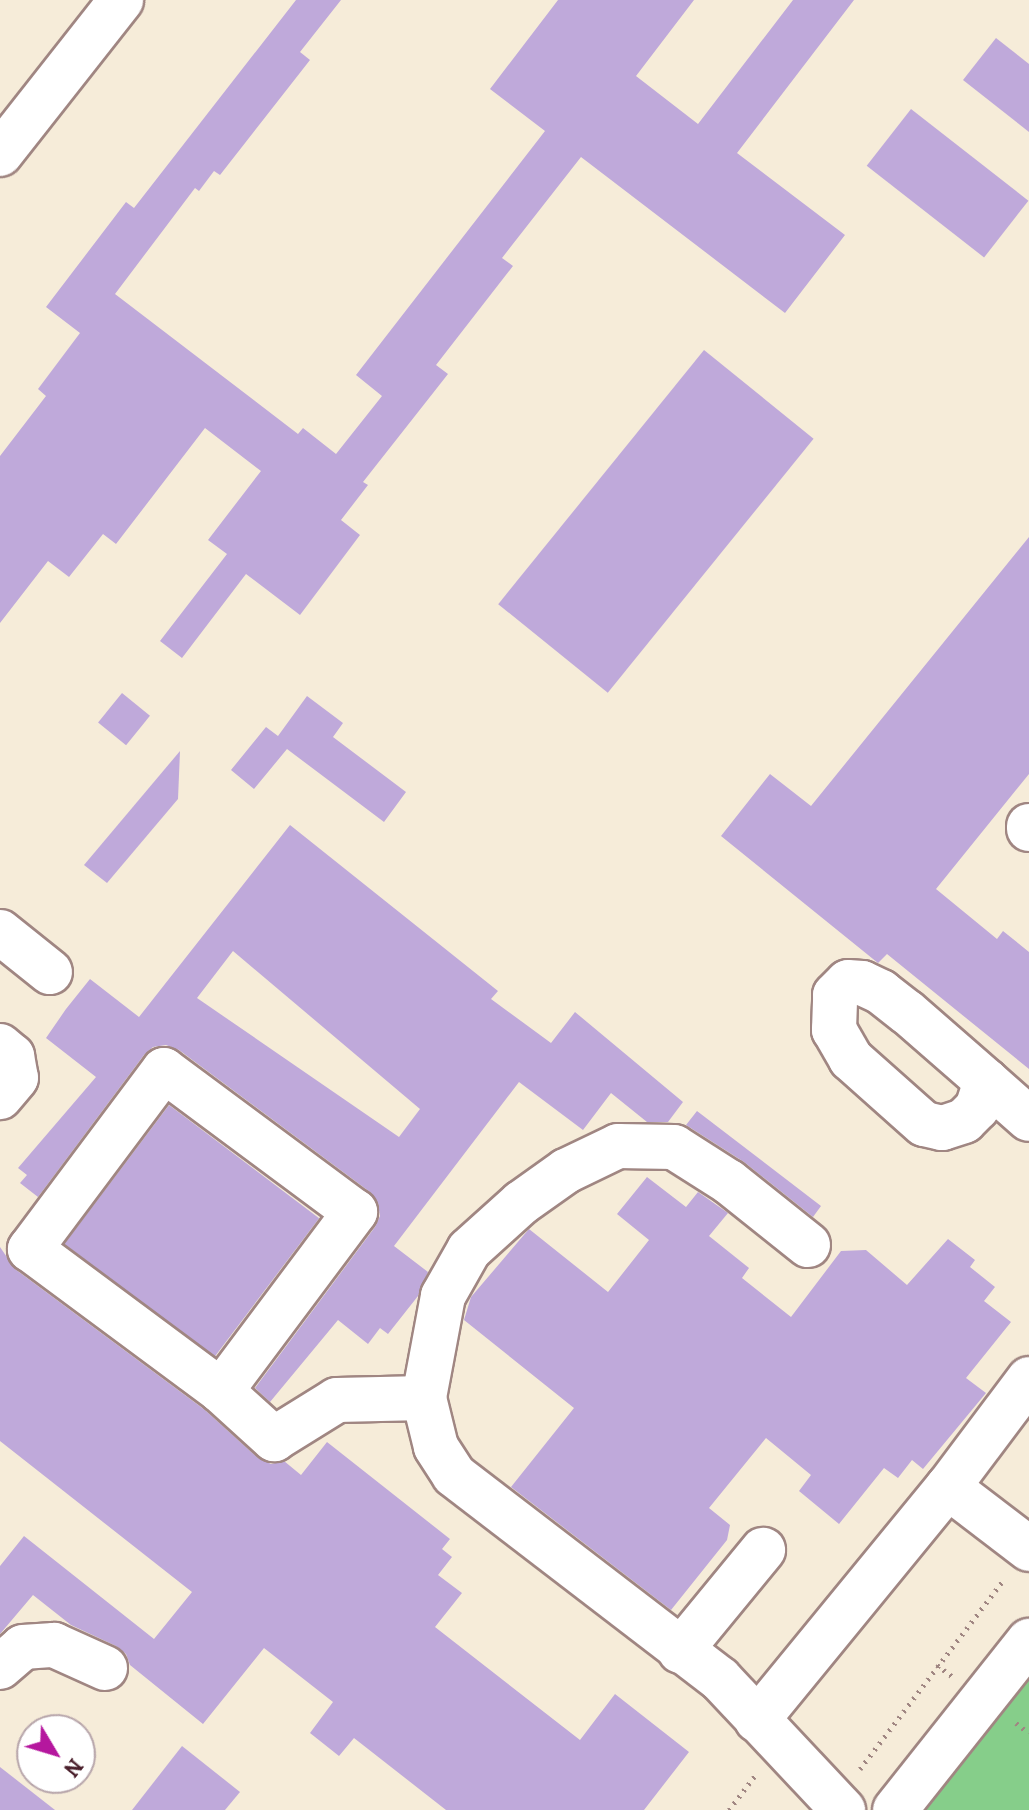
<!DOCTYPE html>
<html>
<head>
<meta charset="utf-8">
<style>
	body { margin:0 }
	#map { position:relative; width:1029px; height:1810px; overflow:hidden; background:#f6ecd9; font-family:Alegreya,serif }
	div>[style] { position:absolute }
	.green>* { inset:0; background:#86ce8a }
	.building>* { inset:0; background:#bfa9da; transform-origin:0 0 }
	.path>* { height:5px; margin-top:-2.5px; transform-origin:0; background:repeating-linear-gradient(90deg,#a08682 0 2px,transparent 0 8px) }
	.roads { filter:drop-shadow(2px 0 #a08682) drop-shadow(-2px 0 #a08682) drop-shadow(0 2px #a08682) drop-shadow(0 -2px #a08682) }
	.minor>* { height:44px; margin:-22px; padding:0 22px; transform-origin:22px; border-radius:22px; background:#fff }
	.major>* { height:44px; margin:-22px; padding:0 22px; transform-origin:22px; border-radius:22px; background:#fff }
	span { translate:-50% -50%; white-space:nowrap; text-align:center; line-height:1.15; -webkit-text-stroke:6px #fff; paint-order:stroke }
	.north { position:absolute; left:16px; top:1714px; width:80px; height:80px; box-sizing:border-box; background:#fff; border:2px solid #b7a5aa; border-radius:50%; rotate:128deg; font-size:22px; font-weight:700; line-height:32px; text-align:center; color:#4a1f2b }
	.north::after { content:''; display:block; margin:auto; width:28px; height:36px; background:#b5179e; clip-path:polygon(50% 0,100% 100%,50% 72%,0 100%) }
</style>
</head>
<body>
<div id="map">
	<div class="green">
		<div style="clip-path:polygon(1029px 1667px,1029px 1810px,916px 1810px)"></div>
	</div>
	<div class="building">
		<div style="clip-path:polygon(296px 0,341px 0,300px 52px,310px 60px,220px 175px,214px 171px,199px 191px,195px 188px,115px 294px,298px 434px,303px 428px,336px 454px,382px 396px,356px 375px,545px 131px,490px 89px,558px 0,694px 0,636px 76px,698px 124px,793px 0,854px 0,737px 153px,845px 235px,785px 313px,581px 157px,502px 258px,513px 266px,436px 365px,448px 374px,363px 482px,368px 485px,341px 520px,360px 535px,300px 615px,246px 574px,182px 658px,160px 641px,227px 554px,208px 540px,261px 471px,205px 428px,116px 544px,103px 534px,69px 577px,48px 561px,0 623px,0 456px,46px 396px,38px 389px,80px 333px,46px 307px,126px 202px,134px 208px)"></div>
		<div style="clip-path:polygon(996px 38px,1029px 64px,1029px 132px,963px 80px)"></div>
		<div style="left:911px;top:109px;width:149px;height:72px;rotate:38deg"></div>
		<div style="left:704px;top:350px;width:141px;height:327px;rotate:39deg"></div>
		<div style="clip-path:polygon(1029px 537px,1029px 774px,936px 889px,997px 939px,1003px 931px,1029px 952px,1029px 1069px,887px 954px,878px 963px,721px 836px,770px 774px,811px 806px)"></div>
		<div style="left:122px;top:693px;width:36px;height:38px;rotate:39deg"></div>
		<div style="clip-path:polygon(307px 696px,343px 723px,333px 737px,406px 792px,384px 822px,287px 749px,254px 789px,231px 770px,266px 727px,278px 736px)"></div>
		<div style="clip-path:polygon(180px 751px,178px 799px,107px 883px,84px 865px)"></div>
		<div style="clip-path:polygon(evenodd,290px 825px,498px 991px,491px 999px,551px 1043px,575px 1012px,683px 1102px,668px 1122px,647px 1122px,611px 1093px,583px 1130px,519px 1082px,394px 1246px,428px 1272px,418px 1296px,388px 1334px,380px 1328px,368px 1344px,338px 1320px,270px 1402px,255px 1388px,375px 1227px,380px 1216px,378px 1203px,370px 1192px,179px 1050px,166px 1045px,153px 1047px,144px 1055px,38px 1197px,20px 1183px,27px 1175px,18px 1168px,96px 1077px,46px 1038px,66px 1009px,90px 979px,139px 1017px,290px 825px,233px 951px,420px 1109px,399px 1137px,197px 998px,233px 951px)"></div>
		<div style="left:169px;top:1105px;width:188px;height:174px;rotate:37deg"></div>
		<div style="clip-path:polygon(697px 1111px,821px 1206px,813px 1217px,744px 1162px,686px 1125px)"></div>
		<div style="clip-path:polygon(647px 1177px,686px 1207px,698px 1192px,728px 1213px,709px 1236px,749px 1268px,742px 1278px,791px 1317px,841px 1251px,866px 1250px,907px 1285px,948px 1239px,975px 1260px,970px 1267px,995px 1287px,984px 1301px,1011px 1322px,966px 1378px,986px 1393px,923px 1469px,912px 1460px,898px 1478px,884px 1468px,839px 1524px,799px 1491px,811px 1475px,766px 1438px,709px 1508px,730px 1525px,727px 1540px,671px 1610px,511px 1487px,574px 1408px,464px 1320px,471px 1297px,529px 1229px,608px 1292px,649px 1240px,617px 1214px)"></div>
		<div style="clip-path:polygon(0 1247px,15px 1269px,205px 1410px,258px 1458px,271px 1464px,284px 1461px,301px 1475px,327px 1442px,450px 1539px,442px 1549px,452px 1557px,438px 1575px,462px 1593px,435px 1627px,580px 1740px,615px 1694px,689px 1752px,644px 1810px,446px 1810px,354px 1738px,339px 1756px,310px 1733px,333px 1702px,264px 1648px,203px 1724px,130px 1665px,126px 1654px,116px 1646px,71px 1625px,33px 1595px,0 1634px,0 1566px,24px 1536px,154px 1639px,192px 1592px,0 1441px)"></div>
		<div style="clip-path:polygon(182px 1746px,240px 1792px,225px 1810px,132px 1810px)"></div>
		<div style="clip-path:polygon(0 1767px,55px 1810px,0 1810px)"></div>
	</div>
	<div class="path">
		<div style="left:937px;top:1665px;width:20px;rotate:37deg"></div>
		<div style="left:1016px;top:1723px;width:16px;rotate:38deg"></div>
		<div style="left:860px;top:1769px;width:238px;rotate:-52.8deg"></div>
		<div style="left:729px;top:1810px;width:46px;rotate:-52.9deg"></div>
	</div>
	<div class="roads">
		<div class="minor">
			<div style="left:0;top:154px;width:196px;rotate:-51.8deg"></div>
			<div style="left:1029px;top:826px;width:3px;rotate:90deg"></div>
			<div style="left:0;top:932px;width:64px;rotate:38.7deg"></div>
			<div style="left:0;top:1046px;width:16px;rotate:40deg"></div>
			<div style="left:12px;top:1056px;width:22px;rotate:80deg"></div>
			<div style="left:16px;top:1078px;width:25px;rotate:130deg"></div>
			<div style="left:986px;top:1081px;width:28px;rotate:108deg"></div>
			<div style="left:977px;top:1108px;width:18px;rotate:135deg"></div>
			<div style="left:964px;top:1121px;width:23px;rotate:162deg"></div>
			<div style="left:942px;top:1128px;width:18px;rotate:-167deg"></div>
			<div style="left:924px;top:1124px;width:98px;rotate:-138.3deg"></div>
			<div style="left:851px;top:1059px;width:34px;rotate:-120deg"></div>
			<div style="left:834px;top:1030px;width:35px;rotate:-88deg"></div>
			<div style="left:835px;top:995px;width:18px;rotate:-45deg"></div>
			<div style="left:848px;top:982px;width:14px;rotate:4deg"></div>
			<div style="left:862px;top:983px;width:21px;rotate:25deg"></div>
			<div style="left:881px;top:992px;width:33px;rotate:38deg"></div>
			<div style="left:907px;top:1012px;width:105px;rotate:41.1deg"></div>
			<div style="left:986px;top:1081px;width:57px;rotate:41.5deg"></div>
			<div style="left:808px;top:1245px;width:101px;rotate:-141.4deg"></div>
			<div style="left:729px;top:1182px;width:65px;rotate:-147.5deg"></div>
			<div style="left:674px;top:1147px;width:56px;rotate:-179deg"></div>
			<div style="left:618px;top:1146px;width:58px;rotate:154.3deg"></div>
			<div style="left:566px;top:1171px;width:55px;rotate:144.6deg"></div>
			<div style="left:521px;top:1203px;width:70px;rotate:137.9deg"></div>
			<div style="left:469px;top:1250px;width:53px;rotate:119.5deg"></div>
			<div style="left:443px;top:1296px;width:104px;rotate:100.6deg"></div>
			<div style="left:424px;top:1398px;width:50px;rotate:76.2deg"></div>
			<div style="left:436px;top:1447px;width:33px;rotate:57deg"></div>
			<div style="left:454px;top:1475px;width:335px;rotate:37.5deg"></div>
			<div style="left:720px;top:1679px;width:180px;rotate:46.8deg"></div>
			<div style="left:221px;top:1391px;width:224px;rotate:-53.2deg"></div>
			<div style="left:355px;top:1212px;width:238px;rotate:-143.4deg"></div>
			<div style="left:164px;top:1070px;width:224px;rotate:126.8deg"></div>
			<div style="left:30px;top:1249px;width:238px;rotate:36.6deg"></div>
			<div style="left:221px;top:1391px;width:72px;rotate:42.2deg"></div>
			<div style="left:274px;top:1439px;width:74px;rotate:-31.8deg"></div>
			<div style="left:337px;top:1400px;width:87px;rotate:-1.3deg"></div>
			<div style="left:948px;top:1487px;width:102px;rotate:37.4deg"></div>
			<div style="left:680px;top:1651px;width:131px;rotate:-50.6deg"></div>
			<div style="left:0;top:1667px;width:30px;rotate:-41deg"></div>
			<div style="left:23px;top:1647px;width:31px;rotate:-4deg"></div>
			<div style="left:54px;top:1645px;width:56px;rotate:24.3deg"></div>
			<div style="left:757px;top:1720px;width:301px;rotate:-50.7deg"></div>
			<div style="left:948px;top:1487px;width:135px;rotate:-53.1deg"></div>
		</div>
		<div class="major">
			<div style="left:895px;top:1810px;width:216px;rotate:-51.6deg"></div>
		</div>
	</div>
	<div class="north">N</div>
</div>
</body>
</html>
